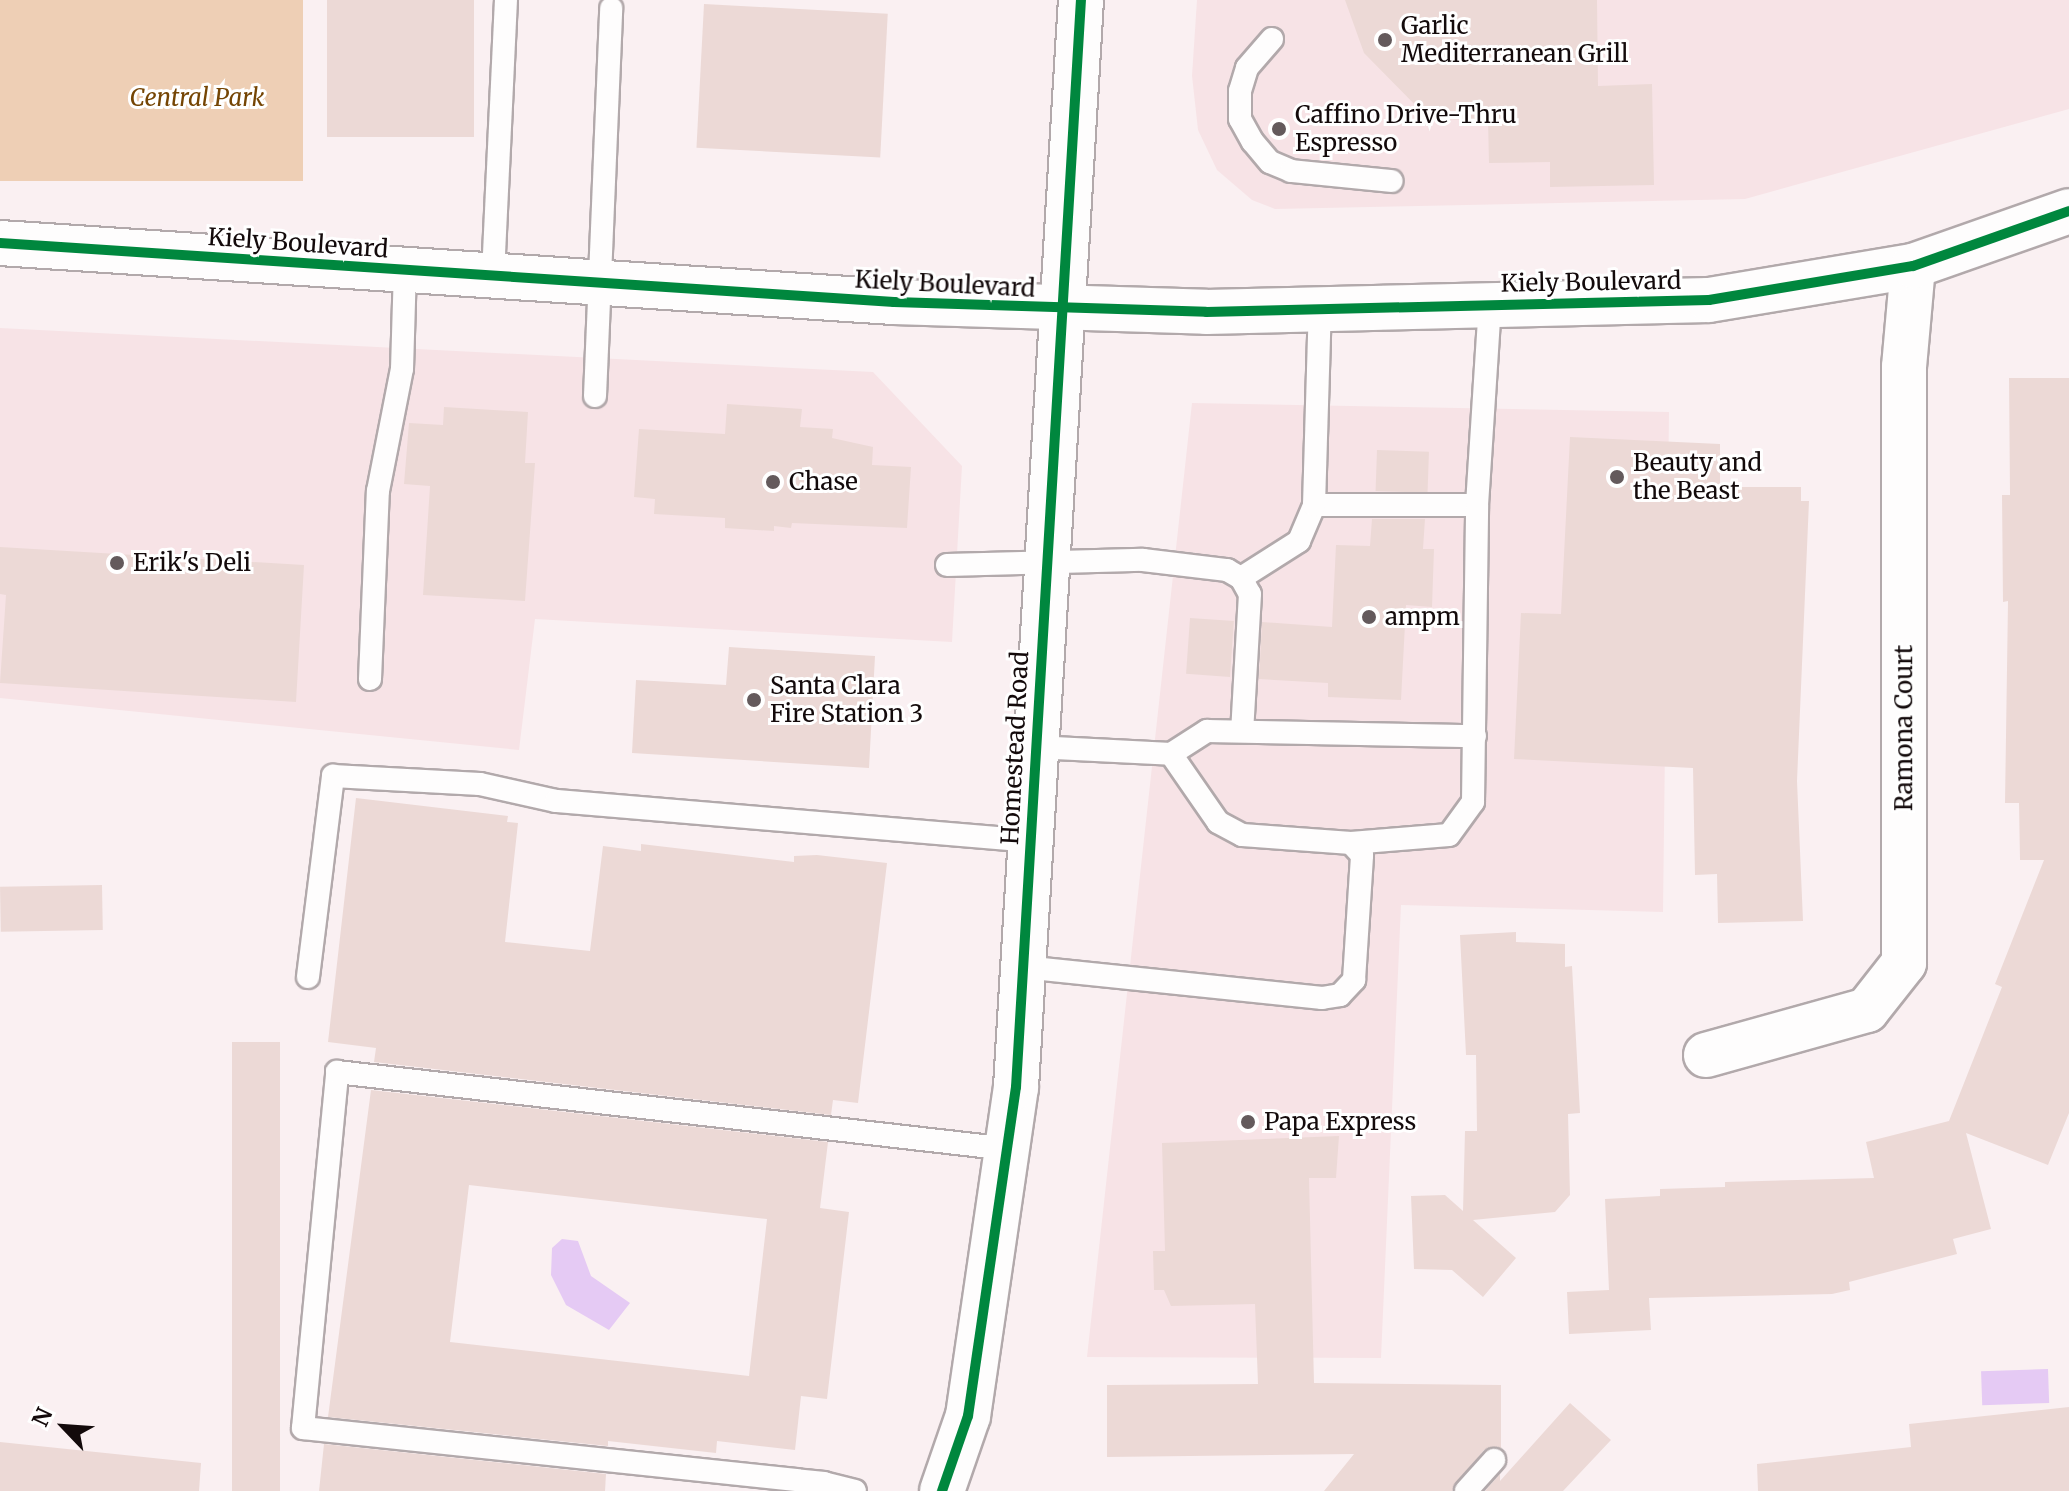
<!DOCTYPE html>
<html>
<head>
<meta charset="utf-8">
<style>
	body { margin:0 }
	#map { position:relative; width:2069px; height:1491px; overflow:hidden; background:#faf0f2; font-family:Merriweather,serif }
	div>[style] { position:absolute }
	.built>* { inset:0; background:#f7e3e6 }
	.green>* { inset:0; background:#eecfb5; transform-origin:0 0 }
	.water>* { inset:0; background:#e5caf4; transform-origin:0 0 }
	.building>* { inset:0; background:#ecd9d6; transform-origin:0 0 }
	.roads { filter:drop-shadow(2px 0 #b2a9ab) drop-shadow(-2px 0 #b2a9ab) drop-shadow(0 2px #b2a9ab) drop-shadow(0 -2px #b2a9ab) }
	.lane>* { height:22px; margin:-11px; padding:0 11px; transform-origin:11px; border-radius:11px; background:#fefdfd }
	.street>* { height:44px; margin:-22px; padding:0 22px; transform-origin:22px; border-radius:22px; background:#fefdfd }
	.secondary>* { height:44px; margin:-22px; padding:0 22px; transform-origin:22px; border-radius:22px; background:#fefdfd }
	.cycleway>* { height:10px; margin:-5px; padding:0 5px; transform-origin:5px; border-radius:5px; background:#00873e }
	.dots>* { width:22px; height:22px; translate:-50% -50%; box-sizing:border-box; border:4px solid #fff; border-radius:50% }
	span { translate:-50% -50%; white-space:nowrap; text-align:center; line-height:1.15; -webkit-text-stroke:6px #fff; paint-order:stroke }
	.poi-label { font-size:24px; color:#130a0b }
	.left { translate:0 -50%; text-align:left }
	.park-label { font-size:24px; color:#754504; font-style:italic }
	.street-label { font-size:24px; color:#130a0b }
	.north { position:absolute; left:24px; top:1387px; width:80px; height:80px; -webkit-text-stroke:6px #fff; paint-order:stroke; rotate:295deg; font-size:22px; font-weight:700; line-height:32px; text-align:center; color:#130a0b }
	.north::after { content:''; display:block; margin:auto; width:28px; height:36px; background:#130a0b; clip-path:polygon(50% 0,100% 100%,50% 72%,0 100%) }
</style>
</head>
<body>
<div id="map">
	<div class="built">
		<div style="clip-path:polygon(1197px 0,2069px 0,2069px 109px,1745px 199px,1275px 209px,1252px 200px,1217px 170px,1198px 130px,1192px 76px)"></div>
		<div style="clip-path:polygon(0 328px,873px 372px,962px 466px,952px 642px,535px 619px,519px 750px,0 698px)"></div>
		<div style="clip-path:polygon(1192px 403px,1669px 412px,1663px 912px,1401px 905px,1381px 1358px,1087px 1357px)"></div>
	</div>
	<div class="green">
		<div style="left:0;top:0;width:303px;height:181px"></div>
	</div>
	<div class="water">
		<div style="clip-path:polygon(562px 1239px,578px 1241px,591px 1276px,630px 1303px,609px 1330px,566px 1305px,551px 1275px,552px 1248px)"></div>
		<div style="left:2048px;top:1369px;width:34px;height:67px;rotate:88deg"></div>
	</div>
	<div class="building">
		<div style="left:327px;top:0;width:147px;height:137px"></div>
		<div style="clip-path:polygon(1345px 0,1597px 0,1598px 86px,1652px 84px,1654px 185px,1550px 187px,1550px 162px,1489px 163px,1488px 120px,1429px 119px,1364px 53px)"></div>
		<div style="left:704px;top:4px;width:184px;height:144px;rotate:3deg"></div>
		<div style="clip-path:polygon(2009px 378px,2069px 378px,2069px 1113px,2048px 1165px,1966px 1133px,1991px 1229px,1953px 1239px,1957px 1254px,1849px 1282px,1850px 1290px,1832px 1294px,1649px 1298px,1651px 1330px,1569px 1334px,1567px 1292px,1609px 1290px,1605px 1199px,1660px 1196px,1660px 1189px,1725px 1187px,1725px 1182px,1874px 1178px,1866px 1142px,1949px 1121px,2002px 987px,1995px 984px,2044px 860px,2020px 860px,2019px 803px,2005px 803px,2008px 601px,2003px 602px,2002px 495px,2010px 495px)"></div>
		<div style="clip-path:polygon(727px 404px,802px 409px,800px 427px,833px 429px,832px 438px,873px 447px,872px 465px,911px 467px,907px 528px,792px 523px,791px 528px,774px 526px,774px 531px,725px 528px,725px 518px,654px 514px,655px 499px,634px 497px,639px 429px,725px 434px)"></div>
		<div style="clip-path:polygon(444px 407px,528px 412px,525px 463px,535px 463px,525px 601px,423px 595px,430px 486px,404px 484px,409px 423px,443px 425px)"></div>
		<div style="clip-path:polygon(1570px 437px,1720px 444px,1720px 487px,1801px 487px,1801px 501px,1809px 501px,1797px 781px,1803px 921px,1718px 923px,1717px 874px,1695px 875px,1693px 768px,1514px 759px,1521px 613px,1561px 614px)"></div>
		<div style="left:1377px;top:450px;width:52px;height:41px;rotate:2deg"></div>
		<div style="clip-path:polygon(1372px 519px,1425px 519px,1423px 549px,1434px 549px,1432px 607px,1406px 605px,1401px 700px,1328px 697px,1328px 683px,1259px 679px,1262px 622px,1332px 627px,1336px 545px,1370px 546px)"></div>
		<div style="clip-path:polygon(0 547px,304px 565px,296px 702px,0 683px,6px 595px,0 594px)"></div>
		<div style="left:1190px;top:618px;width:44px;height:56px;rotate:4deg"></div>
		<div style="clip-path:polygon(729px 647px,875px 656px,869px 768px,632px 753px,636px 680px,726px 685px)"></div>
		<div style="clip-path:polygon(356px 798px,508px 816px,507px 822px,518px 823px,505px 942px,590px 951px,603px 846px,641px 851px,641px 844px,794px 862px,794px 856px,817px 855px,887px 863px,858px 1103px,833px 1100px,831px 1115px,374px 1062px,376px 1048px,328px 1042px)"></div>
		<div style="left:102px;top:885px;width:45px;height:102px;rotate:89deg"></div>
		<div style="clip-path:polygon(1516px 932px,1516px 942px,1565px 944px,1565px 967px,1572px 966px,1580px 1113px,1568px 1114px,1570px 1195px,1555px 1212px,1473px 1220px,1516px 1258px,1483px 1297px,1452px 1270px,1414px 1269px,1411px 1196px,1445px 1195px,1463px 1211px,1465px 1131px,1477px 1131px,1476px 1055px,1466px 1055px,1460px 935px)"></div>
		<div style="left:232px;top:1042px;width:48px;height:449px"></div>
		<div style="clip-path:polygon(evenodd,371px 1090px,828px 1142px,820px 1208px,849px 1212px,827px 1399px,801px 1396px,795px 1450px,717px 1441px,716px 1453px,608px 1441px,608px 1446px,328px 1417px,371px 1090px,469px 1185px,767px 1219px,749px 1376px,450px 1342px,469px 1185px)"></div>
		<div style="clip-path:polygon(1339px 1136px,1336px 1178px,1309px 1178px,1314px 1383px,1501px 1385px,1501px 1448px,1484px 1450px,1452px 1491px,1324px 1491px,1354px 1454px,1107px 1457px,1107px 1385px,1258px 1384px,1255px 1304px,1171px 1306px,1164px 1290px,1154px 1290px,1153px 1251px,1165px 1251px,1162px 1143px)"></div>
		<div style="clip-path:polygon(1570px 1403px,1611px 1440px,1563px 1491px,1485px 1491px,1500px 1474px,1500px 1481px)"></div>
		<div style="clip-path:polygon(2069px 1407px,2069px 1491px,1758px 1491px,1757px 1464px,1911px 1447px,1909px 1424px)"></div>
		<div style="clip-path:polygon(0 1442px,201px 1463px,199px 1491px,0 1491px)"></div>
		<div style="clip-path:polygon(324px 1444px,606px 1474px,605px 1491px,319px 1491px)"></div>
	</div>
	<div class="roads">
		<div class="lane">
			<div style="left:1272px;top:39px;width:38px;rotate:131deg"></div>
			<div style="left:1247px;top:68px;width:24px;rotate:107deg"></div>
			<div style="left:1240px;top:91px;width:28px;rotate:90deg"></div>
			<div style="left:1240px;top:119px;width:26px;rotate:61deg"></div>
			<div style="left:1253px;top:142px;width:26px;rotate:50deg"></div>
			<div style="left:1270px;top:162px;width:23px;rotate:23deg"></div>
			<div style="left:1291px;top:171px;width:101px;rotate:5.7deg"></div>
			<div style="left:493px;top:275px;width:275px;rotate:-87.3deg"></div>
			<div style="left:595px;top:396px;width:388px;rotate:-87.6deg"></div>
			<div style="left:1314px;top:505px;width:163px"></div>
			<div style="left:947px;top:565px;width:196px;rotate:-1.5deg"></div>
			<div style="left:1143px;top:560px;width:85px;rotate:6.8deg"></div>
			<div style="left:1227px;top:570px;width:16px;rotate:30deg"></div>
			<div style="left:1241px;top:578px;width:18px;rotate:61deg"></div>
			<div style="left:1250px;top:594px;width:137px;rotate:93.3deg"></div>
			<div style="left:1241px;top:578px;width:69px;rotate:-32.5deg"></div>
			<div style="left:1299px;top:541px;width:39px;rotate:-67deg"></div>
			<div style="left:1314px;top:505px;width:198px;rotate:-88.3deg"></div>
			<div style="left:370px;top:679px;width:188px;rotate:-87.6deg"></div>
			<div style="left:378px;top:491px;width:124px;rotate:-78.9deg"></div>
			<div style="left:402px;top:369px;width:99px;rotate:-88.3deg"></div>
			<div style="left:1035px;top:747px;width:136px;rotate:2.9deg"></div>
			<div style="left:1171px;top:754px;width:43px;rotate:-32.6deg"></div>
			<div style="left:1207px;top:731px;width:268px;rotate:1.1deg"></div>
			<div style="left:1351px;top:843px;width:98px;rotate:-4.7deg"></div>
			<div style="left:1449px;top:835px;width:41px;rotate:-54deg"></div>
			<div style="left:1473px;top:802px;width:297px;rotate:-89.2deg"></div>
			<div style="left:1477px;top:505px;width:201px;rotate:-86.3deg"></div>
			<div style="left:1023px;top:967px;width:301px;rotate:5.9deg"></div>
			<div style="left:1322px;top:998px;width:18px;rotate:-9deg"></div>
			<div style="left:1340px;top:995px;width:21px;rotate:-47deg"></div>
			<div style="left:1354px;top:980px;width:125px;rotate:-86.3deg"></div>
			<div style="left:1362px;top:855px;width:16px;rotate:-133deg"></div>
			<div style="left:1351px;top:843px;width:109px;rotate:-175.8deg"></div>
			<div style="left:1242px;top:835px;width:27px;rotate:-152deg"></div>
			<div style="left:1218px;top:822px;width:83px;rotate:-124.7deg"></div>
			<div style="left:308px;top:977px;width:203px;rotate:-82.9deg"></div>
			<div style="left:333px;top:776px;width:147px;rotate:3.1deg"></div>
			<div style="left:480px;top:784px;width:78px;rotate:12.6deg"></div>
			<div style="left:556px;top:801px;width:476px;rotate:4.8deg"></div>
			<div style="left:855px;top:1491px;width:32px;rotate:-166deg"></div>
			<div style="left:824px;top:1483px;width:524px;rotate:-173.97deg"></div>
			<div style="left:303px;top:1428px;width:358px;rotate:-84.5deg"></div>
			<div style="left:337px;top:1072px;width:676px;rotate:6.54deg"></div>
			<div style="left:1466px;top:1491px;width:42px;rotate:-47.9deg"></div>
		</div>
		<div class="street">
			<div style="left:1706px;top:1055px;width:167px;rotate:-15.6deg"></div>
			<div style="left:1867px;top:1010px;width:60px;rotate:-51.8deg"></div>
			<div style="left:1904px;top:963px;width:596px;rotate:-90deg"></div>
			<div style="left:1904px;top:367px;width:101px;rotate:-84.9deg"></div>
		</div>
		<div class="secondary">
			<div style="left:0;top:243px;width:896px;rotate:3.78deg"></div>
			<div style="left:894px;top:302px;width:312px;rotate:1.8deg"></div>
			<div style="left:1206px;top:312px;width:503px;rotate:-1.37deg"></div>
			<div style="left:1709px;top:300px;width:207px;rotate:-9.5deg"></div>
			<div style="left:1913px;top:266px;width:165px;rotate:-19.4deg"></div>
			<div style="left:942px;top:1491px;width:79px;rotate:-70.9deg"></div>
			<div style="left:968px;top:1416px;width:332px;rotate:-81.7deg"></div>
			<div style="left:1016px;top:1087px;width:1089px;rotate:-86.58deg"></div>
		</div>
	</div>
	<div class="cycleway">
		<div style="left:0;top:243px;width:896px;rotate:3.78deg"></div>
		<div style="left:894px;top:302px;width:312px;rotate:1.8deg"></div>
		<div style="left:1206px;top:312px;width:503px;rotate:-1.37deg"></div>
		<div style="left:1709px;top:300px;width:207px;rotate:-9.5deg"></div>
		<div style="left:1913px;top:266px;width:165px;rotate:-19.4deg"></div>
		<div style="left:942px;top:1491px;width:79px;rotate:-70.9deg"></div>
		<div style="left:968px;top:1416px;width:332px;rotate:-81.7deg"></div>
		<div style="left:1016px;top:1087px;width:1089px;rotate:-86.58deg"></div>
	</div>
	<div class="dots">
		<div style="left:1385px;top:40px;background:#645a5c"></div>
		<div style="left:1279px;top:129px;background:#645a5c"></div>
		<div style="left:1617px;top:477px;background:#645a5c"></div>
		<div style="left:773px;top:482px;background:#645a5c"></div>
		<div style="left:117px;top:563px;background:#645a5c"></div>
		<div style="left:1369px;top:617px;background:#645a5c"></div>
		<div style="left:754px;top:700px;background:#645a5c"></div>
		<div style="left:1248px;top:1122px;background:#645a5c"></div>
	</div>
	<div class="poi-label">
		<span class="left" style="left:1401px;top:40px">Garlic<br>Mediterranean Grill</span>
		<span class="left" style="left:1295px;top:129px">Caffino Drive-Thru<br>Espresso</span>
		<span class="left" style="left:1633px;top:477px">Beauty and<br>the Beast</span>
		<span class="left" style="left:789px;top:482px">Chase</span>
		<span class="left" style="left:133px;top:563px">Erik's Deli</span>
		<span class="left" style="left:1385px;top:617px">ampm</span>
		<span class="left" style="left:770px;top:700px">Santa Clara<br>Fire Station 3</span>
		<span class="left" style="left:1264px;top:1122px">Papa Express</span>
	</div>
	<div class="park-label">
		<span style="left:197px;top:98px">Central Park</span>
	</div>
	<div class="street-label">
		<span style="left:298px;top:243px;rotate:4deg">Kiely Boulevard</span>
		<span style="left:1591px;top:282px;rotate:-1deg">Kiely Boulevard</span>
		<span style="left:945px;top:284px;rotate:3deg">Kiely Boulevard</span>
		<span style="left:1904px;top:728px;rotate:-90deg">Ramona Court</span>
		<span style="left:1015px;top:748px;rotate:-87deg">Homestead Road</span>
	</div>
	<div class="north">N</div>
</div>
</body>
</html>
